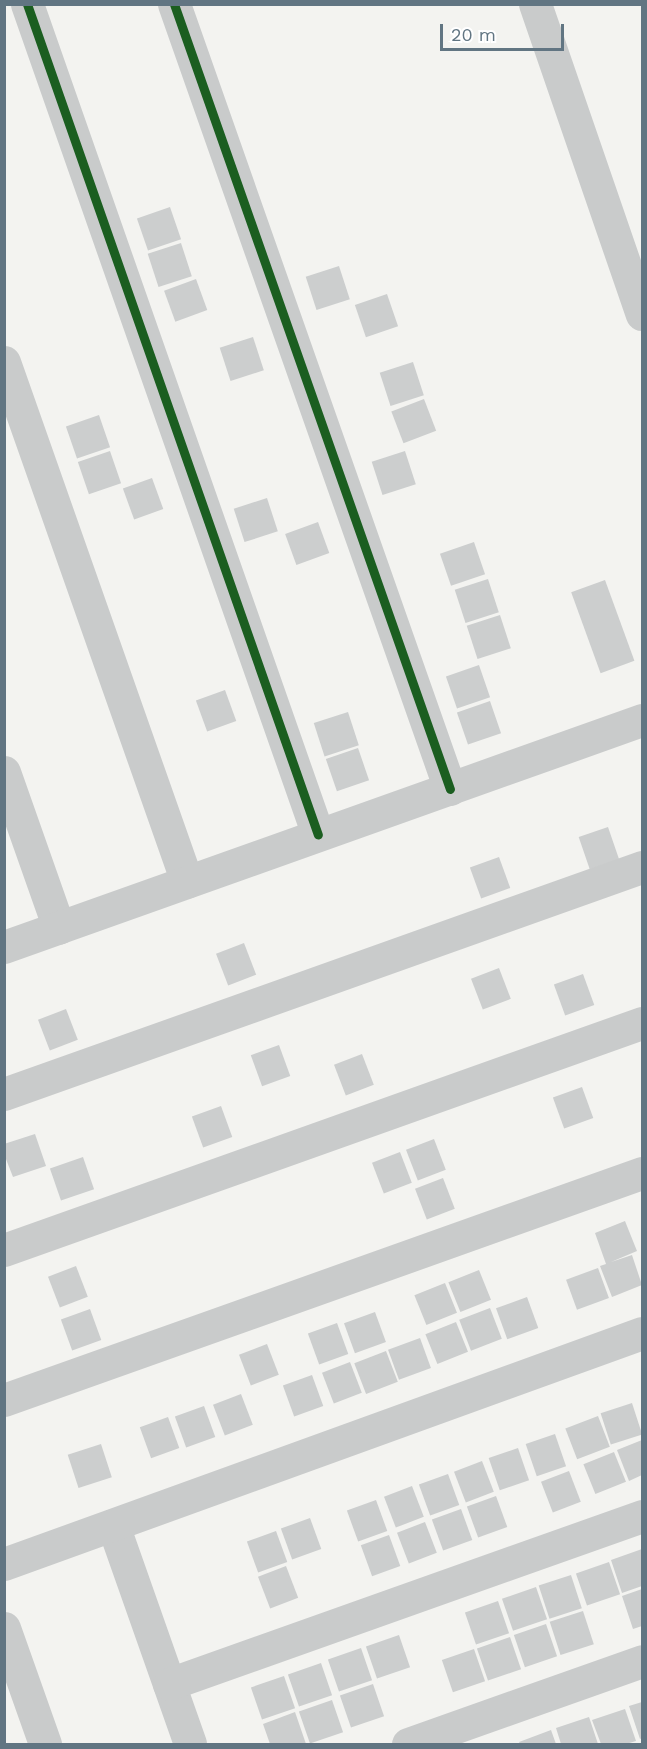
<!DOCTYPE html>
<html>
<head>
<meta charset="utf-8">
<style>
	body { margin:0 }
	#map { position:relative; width:647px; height:1749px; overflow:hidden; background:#f3f3f0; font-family:"Work Sans",sans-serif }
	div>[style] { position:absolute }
	.building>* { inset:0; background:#cccece; transform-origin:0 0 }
	.street>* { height:33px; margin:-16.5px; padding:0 16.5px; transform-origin:16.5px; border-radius:16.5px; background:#c9cbcb }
	.cycleway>* { height:9px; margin:-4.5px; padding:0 4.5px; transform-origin:4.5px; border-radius:4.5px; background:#1b5e20 }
	span { translate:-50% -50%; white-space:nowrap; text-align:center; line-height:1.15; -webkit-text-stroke:6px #fff; paint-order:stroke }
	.frame { position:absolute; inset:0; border:6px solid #617582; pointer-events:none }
	.scale { position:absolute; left:440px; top:24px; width:124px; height:27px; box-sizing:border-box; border:3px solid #617582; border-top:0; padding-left:8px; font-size:18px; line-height:21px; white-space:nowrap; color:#617582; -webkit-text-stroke:4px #fff; paint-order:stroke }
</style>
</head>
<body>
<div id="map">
	<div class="building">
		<div style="left:170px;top:207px;width:34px;height:35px;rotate:71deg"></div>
		<div style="left:181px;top:243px;width:35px;height:35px;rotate:72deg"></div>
		<div style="left:339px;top:266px;width:35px;height:35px;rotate:72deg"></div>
		<div style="left:196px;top:279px;width:33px;height:34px;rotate:70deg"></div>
		<div style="left:387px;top:294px;width:34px;height:34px;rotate:71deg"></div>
		<div style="left:253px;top:337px;width:35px;height:35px;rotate:72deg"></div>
		<div style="left:413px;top:362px;width:35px;height:35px;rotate:72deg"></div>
		<div style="left:424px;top:399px;width:34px;height:35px;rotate:69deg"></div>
		<div style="left:99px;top:415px;width:34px;height:35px;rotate:71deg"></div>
		<div style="left:110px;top:451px;width:34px;height:34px;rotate:71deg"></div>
		<div style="left:405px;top:451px;width:35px;height:35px;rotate:72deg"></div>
		<div style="left:152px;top:478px;width:33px;height:31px;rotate:70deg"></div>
		<div style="left:267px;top:498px;width:35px;height:35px;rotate:72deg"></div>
		<div style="left:318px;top:522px;width:33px;height:35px;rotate:70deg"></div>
		<div style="left:474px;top:542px;width:34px;height:36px;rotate:71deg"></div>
		<div style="left:488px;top:579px;width:35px;height:35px;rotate:72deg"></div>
		<div style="left:605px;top:580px;width:86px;height:36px;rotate:70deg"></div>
		<div style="left:500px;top:615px;width:35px;height:35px;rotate:72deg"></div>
		<div style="left:479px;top:665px;width:34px;height:35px;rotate:71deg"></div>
		<div style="left:225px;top:690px;width:33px;height:31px;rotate:70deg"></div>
		<div style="left:490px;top:701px;width:34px;height:35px;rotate:71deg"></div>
		<div style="left:348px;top:712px;width:35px;height:36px;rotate:72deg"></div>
		<div style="left:358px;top:748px;width:34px;height:34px;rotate:71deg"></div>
		<div style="left:608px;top:827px;width:34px;height:31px;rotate:71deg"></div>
		<div style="left:499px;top:857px;width:33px;height:31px;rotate:70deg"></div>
		<div style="left:244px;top:943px;width:34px;height:30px;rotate:69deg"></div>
		<div style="left:499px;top:968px;width:33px;height:30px;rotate:69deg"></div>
		<div style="left:583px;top:974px;width:33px;height:31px;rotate:70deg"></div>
		<div style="left:66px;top:1009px;width:33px;height:30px;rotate:69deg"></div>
		<div style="left:279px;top:1045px;width:33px;height:30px;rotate:70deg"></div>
		<div style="left:362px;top:1054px;width:33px;height:30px;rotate:69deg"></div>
		<div style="left:582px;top:1087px;width:33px;height:31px;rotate:70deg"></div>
		<div style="left:221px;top:1106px;width:33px;height:31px;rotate:70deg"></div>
		<div style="clip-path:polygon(35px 1134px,46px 1166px,13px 1177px,4px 1154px,4px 1144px)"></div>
		<div style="left:434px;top:1139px;width:33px;height:30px;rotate:69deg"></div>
		<div style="left:400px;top:1152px;width:33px;height:30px;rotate:69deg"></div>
		<div style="left:83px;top:1157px;width:34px;height:35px;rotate:71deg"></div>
		<div style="left:443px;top:1178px;width:33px;height:30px;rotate:69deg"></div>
		<div style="clip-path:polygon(625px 1221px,637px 1251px,611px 1262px,632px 1255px,642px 1285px,612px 1297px,600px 1266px,606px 1264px,595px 1233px)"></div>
		<div style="left:76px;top:1266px;width:33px;height:30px;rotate:69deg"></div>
		<div style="left:598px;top:1268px;width:32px;height:34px;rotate:70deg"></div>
		<div style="left:479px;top:1270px;width:32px;height:33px;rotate:68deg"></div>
		<div style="left:445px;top:1283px;width:32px;height:33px;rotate:68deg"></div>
		<div style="left:527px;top:1297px;width:33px;height:33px;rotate:70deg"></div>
		<div style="left:490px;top:1308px;width:33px;height:33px;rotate:69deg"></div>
		<div style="left:90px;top:1309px;width:33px;height:31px;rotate:70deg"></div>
		<div style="left:375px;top:1312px;width:32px;height:33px;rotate:70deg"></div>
		<div style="left:456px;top:1322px;width:32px;height:33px;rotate:68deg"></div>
		<div style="left:337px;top:1323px;width:33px;height:31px;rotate:70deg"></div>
		<div style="left:420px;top:1338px;width:32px;height:34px;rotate:70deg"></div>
		<div style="left:267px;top:1344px;width:33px;height:30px;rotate:69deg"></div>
		<div style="left:386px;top:1351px;width:33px;height:34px;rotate:69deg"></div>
		<div style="left:350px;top:1362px;width:33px;height:30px;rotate:69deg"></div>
		<div style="left:312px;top:1375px;width:33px;height:31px;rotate:70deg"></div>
		<div style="left:241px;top:1394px;width:33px;height:30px;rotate:69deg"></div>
		<div style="left:632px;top:1403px;width:33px;height:33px;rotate:72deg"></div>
		<div style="left:204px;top:1406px;width:33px;height:31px;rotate:70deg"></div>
		<div style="left:598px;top:1416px;width:33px;height:35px;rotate:69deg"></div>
		<div style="left:168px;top:1417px;width:33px;height:30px;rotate:70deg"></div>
		<div style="left:555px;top:1434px;width:34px;height:31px;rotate:71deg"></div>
		<div style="clip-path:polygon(642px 1440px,642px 1475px,629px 1481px,617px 1450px)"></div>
		<div style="left:101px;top:1444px;width:35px;height:35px;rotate:72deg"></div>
		<div style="left:518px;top:1448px;width:34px;height:31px;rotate:71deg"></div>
		<div style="left:614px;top:1452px;width:32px;height:33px;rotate:68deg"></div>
		<div style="left:482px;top:1461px;width:33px;height:30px;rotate:69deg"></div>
		<div style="left:569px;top:1471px;width:33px;height:30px;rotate:69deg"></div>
		<div style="left:448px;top:1474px;width:33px;height:31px;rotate:70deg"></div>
		<div style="left:412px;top:1486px;width:33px;height:30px;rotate:69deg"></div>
		<div style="left:496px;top:1496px;width:33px;height:31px;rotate:70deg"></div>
		<div style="left:376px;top:1500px;width:33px;height:31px;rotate:70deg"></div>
		<div style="left:461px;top:1509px;width:33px;height:31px;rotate:70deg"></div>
		<div style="left:310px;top:1518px;width:33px;height:31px;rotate:70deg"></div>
		<div style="left:425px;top:1522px;width:33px;height:30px;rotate:69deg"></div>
		<div style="left:276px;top:1531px;width:33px;height:31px;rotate:70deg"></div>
		<div style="left:389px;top:1535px;width:33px;height:30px;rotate:70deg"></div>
		<div style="clip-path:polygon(642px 1549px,642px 1586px,622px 1593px,611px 1560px)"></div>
		<div style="left:609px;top:1562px;width:34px;height:35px;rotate:71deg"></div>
		<div style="left:286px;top:1566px;width:34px;height:30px;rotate:69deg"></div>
		<div style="left:571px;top:1575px;width:35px;height:34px;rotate:72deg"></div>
		<div style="left:536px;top:1587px;width:34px;height:36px;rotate:71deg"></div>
		<div style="clip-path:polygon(642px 1589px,642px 1626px,633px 1629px,622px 1596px)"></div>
		<div style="left:498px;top:1601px;width:34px;height:35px;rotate:71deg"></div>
		<div style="left:583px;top:1611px;width:35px;height:35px;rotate:72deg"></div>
		<div style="left:546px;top:1624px;width:34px;height:34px;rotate:71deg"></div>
		<div style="left:399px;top:1635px;width:34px;height:35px;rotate:71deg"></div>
		<div style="left:510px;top:1637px;width:34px;height:35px;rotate:71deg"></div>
		<div style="left:361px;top:1648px;width:34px;height:35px;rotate:71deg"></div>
		<div style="left:474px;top:1649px;width:34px;height:34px;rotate:71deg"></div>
		<div style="left:321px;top:1663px;width:34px;height:35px;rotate:71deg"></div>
		<div style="left:284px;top:1676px;width:34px;height:35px;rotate:71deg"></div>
		<div style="left:373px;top:1684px;width:34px;height:35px;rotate:71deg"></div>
		<div style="left:332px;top:1700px;width:34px;height:35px;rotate:71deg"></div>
		<div style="clip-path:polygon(642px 1702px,642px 1738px,640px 1739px,629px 1706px)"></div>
		<div style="clip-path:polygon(625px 1709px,636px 1741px,626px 1744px,601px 1744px,592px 1720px)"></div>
		<div style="clip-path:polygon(295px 1712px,306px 1744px,270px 1744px,263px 1724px)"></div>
		<div style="clip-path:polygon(589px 1717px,598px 1744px,561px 1744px,556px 1728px)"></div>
		<div style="clip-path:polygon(551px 1730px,556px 1744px,520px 1744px,519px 1742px)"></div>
	</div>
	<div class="street">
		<div style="left:27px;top:4px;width:880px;rotate:70.7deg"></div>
		<div style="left:174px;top:4px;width:832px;rotate:70.63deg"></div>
		<div style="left:535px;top:4px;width:328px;rotate:71deg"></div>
		<div style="left:4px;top:362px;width:551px;rotate:70.61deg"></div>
		<div style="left:4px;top:772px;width:165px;rotate:70.6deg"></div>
		<div style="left:4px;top:947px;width:677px;rotate:-19.59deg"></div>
		<div style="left:4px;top:1094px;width:677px;rotate:-19.59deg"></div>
		<div style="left:4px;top:1250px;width:677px;rotate:-19.59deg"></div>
		<div style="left:4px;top:1400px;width:677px;rotate:-19.59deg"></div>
		<div style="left:113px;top:1525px;width:232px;rotate:70.6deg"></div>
		<div style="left:4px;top:1564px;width:679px;rotate:-19.9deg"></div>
		<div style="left:4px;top:1628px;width:123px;rotate:70.5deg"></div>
		<div style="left:169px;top:1684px;width:502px;rotate:-19.55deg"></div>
		<div style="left:408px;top:1744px;width:248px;rotate:-19.5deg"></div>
	</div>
	<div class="cycleway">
		<div style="left:27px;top:4px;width:880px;rotate:70.7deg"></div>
		<div style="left:174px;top:4px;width:832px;rotate:70.63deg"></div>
	</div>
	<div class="frame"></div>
	<div class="scale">20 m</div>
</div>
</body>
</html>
